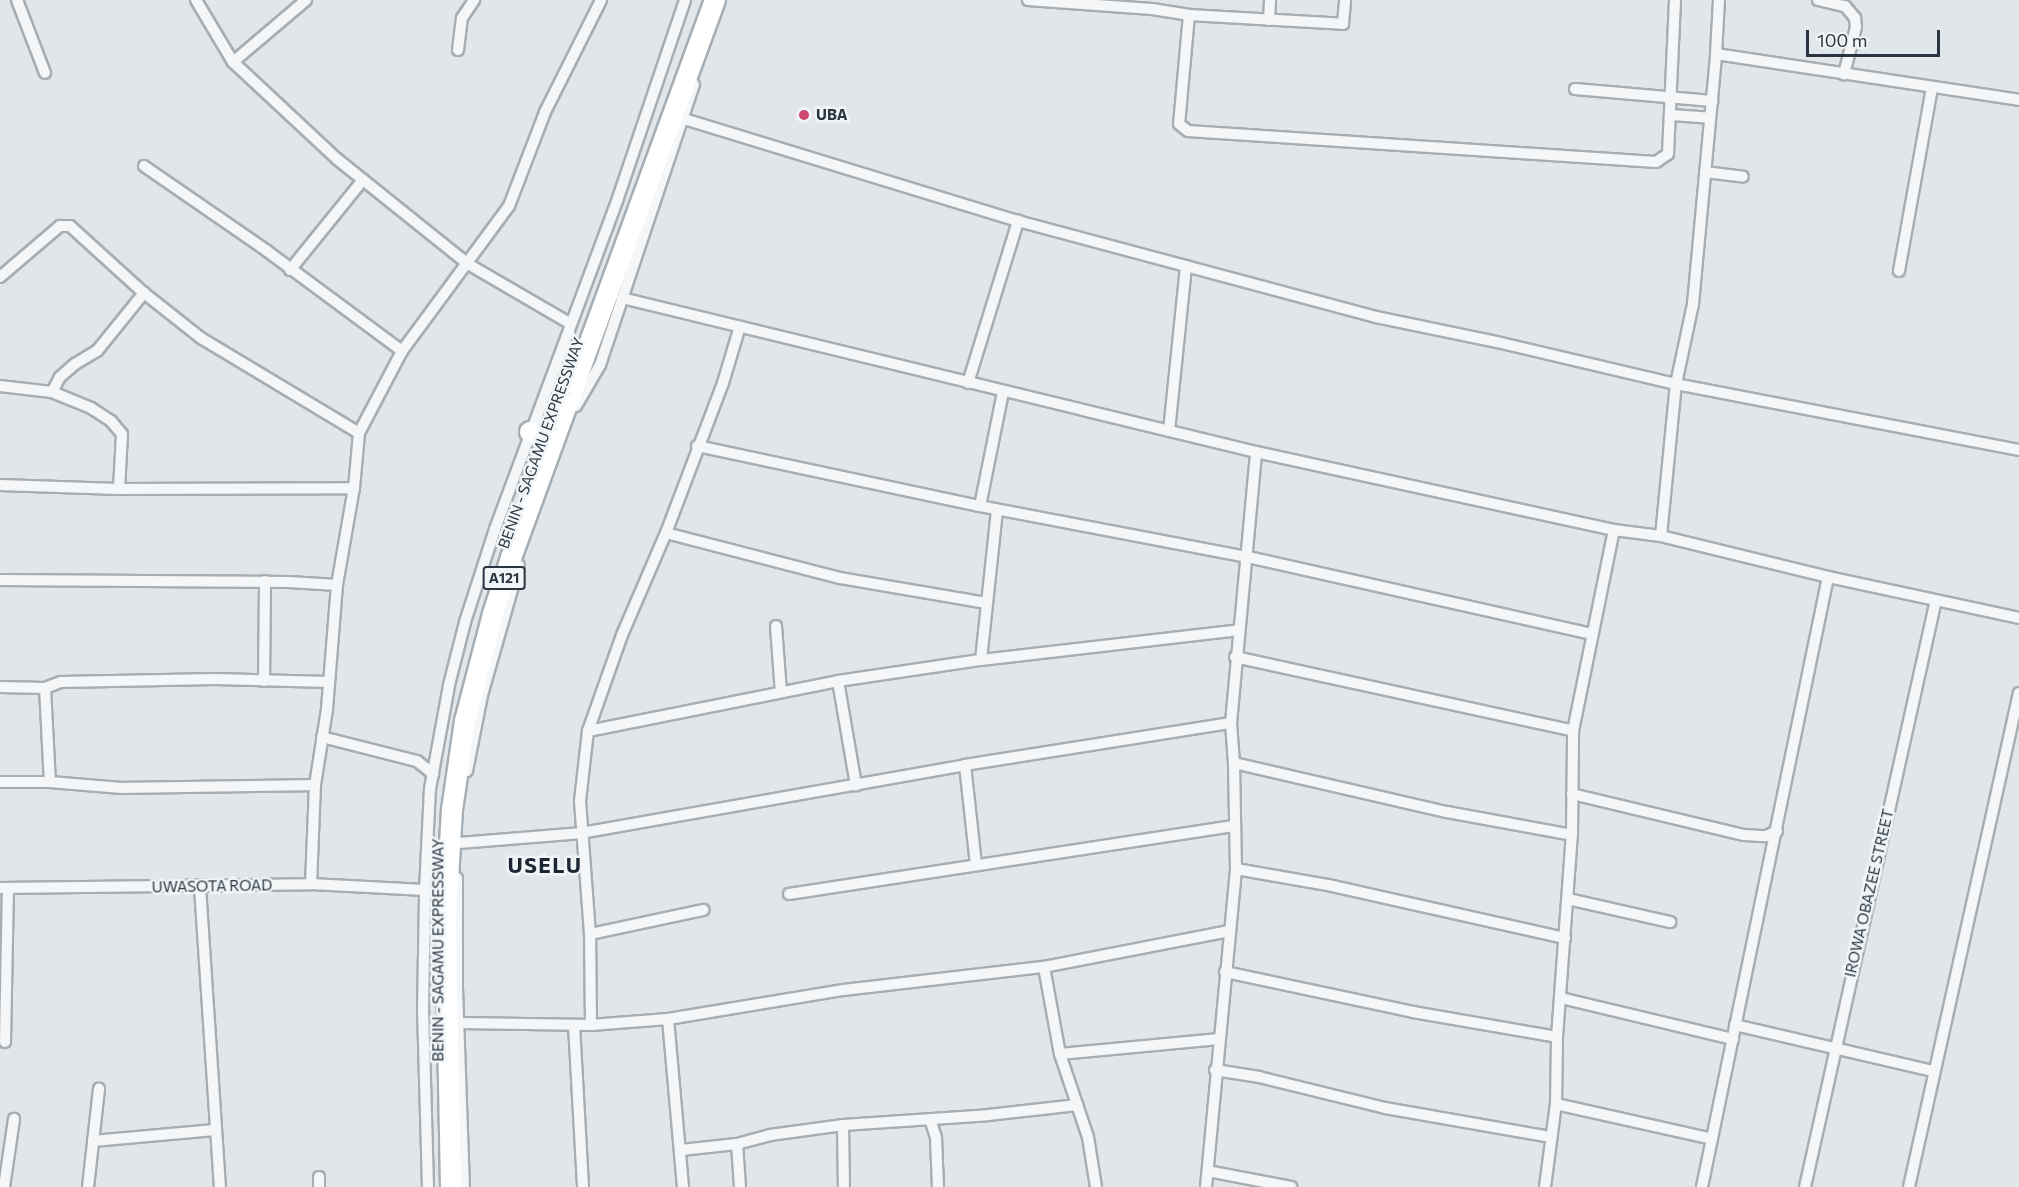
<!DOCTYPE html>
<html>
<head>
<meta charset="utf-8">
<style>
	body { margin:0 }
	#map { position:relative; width:2019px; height:1187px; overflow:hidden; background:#e1e6ea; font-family:Commissioner,sans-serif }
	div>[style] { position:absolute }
	.roads { filter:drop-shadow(2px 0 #a6aeb4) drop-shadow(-2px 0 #a6aeb4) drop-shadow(0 2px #a6aeb4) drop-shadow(0 -2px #a6aeb4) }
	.street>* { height:10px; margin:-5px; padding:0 5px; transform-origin:5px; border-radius:5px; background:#f4f6f8 }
	.highway>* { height:20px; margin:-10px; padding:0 10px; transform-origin:10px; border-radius:10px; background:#fff }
	.dots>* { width:16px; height:16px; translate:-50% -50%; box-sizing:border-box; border:3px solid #f1f5f7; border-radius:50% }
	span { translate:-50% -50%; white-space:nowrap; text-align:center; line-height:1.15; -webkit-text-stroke:5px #f1f5f7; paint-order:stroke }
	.shield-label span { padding:2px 4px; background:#f1f5f7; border:2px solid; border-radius:4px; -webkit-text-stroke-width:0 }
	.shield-label { font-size:14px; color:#293642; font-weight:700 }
	.poi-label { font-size:15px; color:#293642; font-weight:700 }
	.left { translate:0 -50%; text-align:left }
	.street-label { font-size:15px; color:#293642 }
	.district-label { font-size:21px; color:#1c2733; font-weight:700; letter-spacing:1.5px }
	.scale { position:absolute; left:1806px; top:30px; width:134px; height:27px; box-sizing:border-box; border:3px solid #293642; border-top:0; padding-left:8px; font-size:18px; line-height:21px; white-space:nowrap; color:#293642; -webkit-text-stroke:4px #f1f5f7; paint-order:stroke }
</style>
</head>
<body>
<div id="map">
	<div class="roads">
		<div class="street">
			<div style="left:17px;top:0;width:78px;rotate:69deg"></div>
			<div style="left:196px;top:0;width:72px;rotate:59.2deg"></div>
			<div style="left:233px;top:62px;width:142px;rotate:43deg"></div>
			<div style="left:337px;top:159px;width:168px;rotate:38.7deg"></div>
			<div style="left:468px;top:264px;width:119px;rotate:30.2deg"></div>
			<div style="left:1028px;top:0;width:124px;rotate:4.2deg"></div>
			<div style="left:1152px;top:9px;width:37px;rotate:9deg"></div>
			<div style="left:1189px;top:15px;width:154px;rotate:3.3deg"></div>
			<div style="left:1343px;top:24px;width:24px;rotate:-85deg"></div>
			<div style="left:1818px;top:0;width:28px;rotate:13deg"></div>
			<div style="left:1845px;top:6px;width:16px;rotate:50deg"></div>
			<div style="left:1855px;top:18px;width:9px;rotate:84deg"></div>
			<div style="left:1856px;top:27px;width:49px;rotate:104.3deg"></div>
			<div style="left:1189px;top:15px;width:109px;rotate:95.2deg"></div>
			<div style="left:1179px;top:124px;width:11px;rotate:38deg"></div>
			<div style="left:1188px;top:131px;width:469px;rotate:3.8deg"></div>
			<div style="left:1656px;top:162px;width:14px;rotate:-34deg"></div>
			<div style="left:1668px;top:154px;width:154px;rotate:-87.4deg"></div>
			<div style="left:1269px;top:20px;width:20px;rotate:-87deg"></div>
			<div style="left:458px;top:50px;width:32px;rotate:-83deg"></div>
			<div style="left:462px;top:18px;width:22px;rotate:-56deg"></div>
			<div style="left:1716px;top:54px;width:306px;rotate:8.6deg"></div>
			<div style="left:233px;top:62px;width:96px;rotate:-40.3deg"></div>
			<div style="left:1575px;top:89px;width:138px;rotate:5deg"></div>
			<div style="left:1671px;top:115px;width:39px;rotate:4deg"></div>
			<div style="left:684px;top:119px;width:349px;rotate:17deg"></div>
			<div style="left:1018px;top:221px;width:371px;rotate:15deg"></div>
			<div style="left:1376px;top:317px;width:124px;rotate:11.7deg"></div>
			<div style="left:1497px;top:342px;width:184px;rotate:13.2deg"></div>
			<div style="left:1676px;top:384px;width:349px;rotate:10.9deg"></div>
			<div style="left:144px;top:166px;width:150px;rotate:34.6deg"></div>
			<div style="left:267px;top:251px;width:168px;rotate:36.5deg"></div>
			<div style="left:1705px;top:172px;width:38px;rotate:7deg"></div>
			<div style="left:290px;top:270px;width:116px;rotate:-51deg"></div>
			<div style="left:1899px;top:271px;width:186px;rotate:-79.8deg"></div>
			<div style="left:0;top:277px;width:79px;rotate:-40.4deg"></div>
			<div style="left:60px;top:226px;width:10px"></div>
			<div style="left:70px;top:226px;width:100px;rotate:42.2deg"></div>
			<div style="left:144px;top:293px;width:73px;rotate:38.3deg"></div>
			<div style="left:201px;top:338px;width:184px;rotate:31deg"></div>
			<div style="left:622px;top:298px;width:652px;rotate:13.65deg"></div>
			<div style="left:1256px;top:452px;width:366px;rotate:12.3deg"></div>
			<div style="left:1614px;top:530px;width:47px;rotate:7.3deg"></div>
			<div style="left:1661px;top:536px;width:172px;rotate:13.8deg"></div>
			<div style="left:1828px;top:577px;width:195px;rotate:12.1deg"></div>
			<div style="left:968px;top:383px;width:170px;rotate:-72.8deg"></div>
			<div style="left:0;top:386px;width:52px;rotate:6.6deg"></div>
			<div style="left:52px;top:392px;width:42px;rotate:22.3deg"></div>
			<div style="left:91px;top:408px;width:24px;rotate:33deg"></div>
			<div style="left:111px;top:421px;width:17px;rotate:50deg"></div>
			<div style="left:122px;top:434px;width:55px;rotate:93.1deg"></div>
			<div style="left:52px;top:392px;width:17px;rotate:-62deg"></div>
			<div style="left:60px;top:377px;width:20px;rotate:-41deg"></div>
			<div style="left:75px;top:364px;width:26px;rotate:-31deg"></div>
			<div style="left:97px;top:351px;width:75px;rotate:-51deg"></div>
			<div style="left:576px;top:406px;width:48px;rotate:-59.7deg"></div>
			<div style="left:600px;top:365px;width:296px;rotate:-71.5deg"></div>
			<div style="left:1169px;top:431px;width:166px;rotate:-84.1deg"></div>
			<div style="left:697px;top:446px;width:289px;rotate:12deg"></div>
			<div style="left:980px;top:506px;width:273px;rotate:10.8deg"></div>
			<div style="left:1248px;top:557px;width:353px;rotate:12.6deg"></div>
			<div style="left:0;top:485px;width:119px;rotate:1.9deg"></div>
			<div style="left:119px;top:489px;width:235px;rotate:-0.2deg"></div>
			<div style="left:980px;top:506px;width:116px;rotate:-78.6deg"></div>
			<div style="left:666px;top:533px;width:180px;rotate:14.5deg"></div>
			<div style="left:840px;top:578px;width:148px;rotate:9.7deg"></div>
			<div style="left:1661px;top:536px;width:153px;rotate:-84.4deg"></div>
			<div style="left:1676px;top:384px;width:82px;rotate:-78deg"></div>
			<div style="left:1693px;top:304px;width:251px;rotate:-84.7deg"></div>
			<div style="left:1716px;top:54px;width:54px;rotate:-86.8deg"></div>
			<div style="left:0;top:580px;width:289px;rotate:0.4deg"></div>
			<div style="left:289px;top:582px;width:48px;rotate:3.6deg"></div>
			<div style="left:776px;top:626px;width:66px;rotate:85.7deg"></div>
			<div style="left:1235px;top:657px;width:346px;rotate:12.3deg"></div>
			<div style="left:981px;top:660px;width:151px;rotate:-83.9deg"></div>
			<div style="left:264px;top:681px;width:100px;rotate:-89.4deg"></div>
			<div style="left:838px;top:681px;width:106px;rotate:80.2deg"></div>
			<div style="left:0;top:687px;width:45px;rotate:1.3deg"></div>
			<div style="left:45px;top:688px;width:17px;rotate:-21deg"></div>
			<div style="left:61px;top:682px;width:154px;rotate:-1.1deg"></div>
			<div style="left:215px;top:679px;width:114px;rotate:1.5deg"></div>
			<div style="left:45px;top:688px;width:94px;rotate:87deg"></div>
			<div style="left:588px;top:731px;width:255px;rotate:-11.3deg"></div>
			<div style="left:838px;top:681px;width:145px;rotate:-8.4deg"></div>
			<div style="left:981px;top:660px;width:260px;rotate:-6.6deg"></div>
			<div style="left:322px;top:737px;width:98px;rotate:14.2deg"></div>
			<div style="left:417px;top:761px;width:21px;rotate:39deg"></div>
			<div style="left:1234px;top:763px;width:219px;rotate:13deg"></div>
			<div style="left:1447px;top:812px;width:127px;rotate:10.4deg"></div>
			<div style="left:965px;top:765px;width:101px;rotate:83.7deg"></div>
			<div style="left:467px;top:771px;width:77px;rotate:-78.8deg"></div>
			<div style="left:482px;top:695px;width:135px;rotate:-74.1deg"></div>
			<div style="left:0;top:782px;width:50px"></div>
			<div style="left:50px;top:782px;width:72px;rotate:4.8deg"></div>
			<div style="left:122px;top:788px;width:193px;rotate:-0.9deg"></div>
			<div style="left:1572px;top:794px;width:177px;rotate:13.4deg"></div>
			<div style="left:1744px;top:835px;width:22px;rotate:3deg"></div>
			<div style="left:1766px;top:836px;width:12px;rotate:-24deg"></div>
			<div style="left:458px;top:843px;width:123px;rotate:-4.6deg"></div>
			<div style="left:581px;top:833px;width:390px;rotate:-10deg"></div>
			<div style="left:965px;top:765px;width:269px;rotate:-9deg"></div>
			<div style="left:1236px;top:869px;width:93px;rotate:9.9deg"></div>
			<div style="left:1328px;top:885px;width:243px;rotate:12.6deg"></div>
			<div style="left:457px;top:878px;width:110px;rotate:90deg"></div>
			<div style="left:457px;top:988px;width:199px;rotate:88deg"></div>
			<div style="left:311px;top:884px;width:99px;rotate:-87.7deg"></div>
			<div style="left:315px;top:785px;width:77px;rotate:-81deg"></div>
			<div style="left:327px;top:709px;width:124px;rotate:-85.4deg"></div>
			<div style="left:337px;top:585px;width:98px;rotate:-80.1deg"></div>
			<div style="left:354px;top:488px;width:55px;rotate:-84.8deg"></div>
			<div style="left:359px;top:433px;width:93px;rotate:-62.3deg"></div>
			<div style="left:402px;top:351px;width:180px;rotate:-53.6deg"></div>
			<div style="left:509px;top:206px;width:101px;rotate:-69deg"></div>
			<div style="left:545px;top:112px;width:125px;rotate:-63.4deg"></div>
			<div style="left:200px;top:887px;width:301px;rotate:86.2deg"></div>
			<div style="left:0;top:888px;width:311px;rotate:-0.7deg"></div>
			<div style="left:311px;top:884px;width:114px;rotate:3deg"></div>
			<div style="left:789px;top:894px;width:451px;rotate:-8.7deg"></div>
			<div style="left:1568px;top:899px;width:105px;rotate:12.7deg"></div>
			<div style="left:590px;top:934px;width:116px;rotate:-12deg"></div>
			<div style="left:1044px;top:967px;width:88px;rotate:79.6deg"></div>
			<div style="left:1060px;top:1054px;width:88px;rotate:71.4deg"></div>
			<div style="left:1088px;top:1137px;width:51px;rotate:80.9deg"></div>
			<div style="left:1225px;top:972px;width:192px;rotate:12deg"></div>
			<div style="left:1413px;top:1012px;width:146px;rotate:9.8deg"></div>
			<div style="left:1561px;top:998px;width:177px;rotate:13.4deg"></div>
			<div style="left:668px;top:1019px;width:169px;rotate:84.9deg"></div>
			<div style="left:460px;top:1023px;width:131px;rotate:0.9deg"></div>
			<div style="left:591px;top:1025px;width:77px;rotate:-4.5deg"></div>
			<div style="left:668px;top:1019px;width:178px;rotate:-9.4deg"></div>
			<div style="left:844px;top:990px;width:201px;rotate:-6.6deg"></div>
			<div style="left:1044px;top:967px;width:189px;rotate:-11deg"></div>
			<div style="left:574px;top:1025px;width:162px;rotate:86.8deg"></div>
			<div style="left:591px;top:1025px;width:91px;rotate:-90.6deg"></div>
			<div style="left:590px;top:934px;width:133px;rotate:-94.3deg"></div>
			<div style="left:580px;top:801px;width:70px;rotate:-83.5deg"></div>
			<div style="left:588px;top:731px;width:102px;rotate:-70.5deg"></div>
			<div style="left:622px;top:635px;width:111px;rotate:-66.7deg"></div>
			<div style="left:666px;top:533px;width:160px;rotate:-69.2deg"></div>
			<div style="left:723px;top:383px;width:59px;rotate:-73.4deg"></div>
			<div style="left:1735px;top:1025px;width:203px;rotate:13.1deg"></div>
			<div style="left:5px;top:1042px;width:154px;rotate:-88.9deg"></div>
			<div style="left:1060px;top:1054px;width:160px;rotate:-5.4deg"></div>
			<div style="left:1215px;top:1070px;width:45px;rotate:9deg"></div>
			<div style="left:1259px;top:1077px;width:130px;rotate:13.8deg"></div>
			<div style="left:1385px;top:1108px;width:169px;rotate:9.9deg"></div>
			<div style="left:1556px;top:1104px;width:160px;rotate:12.6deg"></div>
			<div style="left:930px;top:1119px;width:20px;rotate:72deg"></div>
			<div style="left:936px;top:1138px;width:49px;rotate:87.7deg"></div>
			<div style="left:843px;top:1125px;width:62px;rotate:89.1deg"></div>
			<div style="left:93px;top:1141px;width:122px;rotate:-5.2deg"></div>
			<div style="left:737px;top:1144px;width:43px;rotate:86deg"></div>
			<div style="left:681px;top:1150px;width:56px;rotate:-6.1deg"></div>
			<div style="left:737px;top:1144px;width:34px;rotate:-15deg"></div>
			<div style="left:770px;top:1135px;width:74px;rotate:-7.8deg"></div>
			<div style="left:843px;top:1125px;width:145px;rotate:-3.9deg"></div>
			<div style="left:988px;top:1115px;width:90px;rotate:-6.4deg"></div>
			<div style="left:1208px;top:1171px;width:85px;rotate:10.9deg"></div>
			<div style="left:319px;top:1177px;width:10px;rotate:90deg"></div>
			<div style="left:4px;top:1187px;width:69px;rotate:-81.6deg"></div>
			<div style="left:88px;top:1187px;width:99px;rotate:-83.6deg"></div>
			<div style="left:428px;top:1187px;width:177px;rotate:-91.6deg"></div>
			<div style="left:423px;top:1010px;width:120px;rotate:-89deg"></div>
			<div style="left:425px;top:890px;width:101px;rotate:-87.2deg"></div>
			<div style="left:430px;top:789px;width:106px;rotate:-79.6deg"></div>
			<div style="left:449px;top:685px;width:65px;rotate:-75.7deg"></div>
			<div style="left:465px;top:622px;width:98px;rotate:-72.1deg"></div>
			<div style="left:495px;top:529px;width:353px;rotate:-69.6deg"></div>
			<div style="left:618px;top:198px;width:209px;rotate:-71.3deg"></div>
			<div style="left:1206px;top:1187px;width:319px;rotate:-84.6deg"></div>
			<div style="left:1236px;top:869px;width:106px;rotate:-91.1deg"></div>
			<div style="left:1234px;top:763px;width:40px;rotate:-94.3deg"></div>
			<div style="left:1231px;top:723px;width:272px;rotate:-84.7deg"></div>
			<div style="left:1545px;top:1187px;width:84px;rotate:-82.5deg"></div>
			<div style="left:1556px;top:1104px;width:67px;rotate:-89.1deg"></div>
			<div style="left:1557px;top:1037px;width:203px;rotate:-85.8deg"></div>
			<div style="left:1572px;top:835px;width:104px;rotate:-89.4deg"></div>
			<div style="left:1573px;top:731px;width:205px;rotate:-78.5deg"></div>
			<div style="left:1702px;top:1187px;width:623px;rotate:-78.33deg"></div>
			<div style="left:1805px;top:1187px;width:601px;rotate:-77.42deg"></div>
			<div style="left:1909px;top:1187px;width:506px;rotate:-77.45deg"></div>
		</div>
		<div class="highway">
			<div style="left:530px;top:432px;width:14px;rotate:17deg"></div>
			<div style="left:451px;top:1187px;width:271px;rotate:-91.1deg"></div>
			<div style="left:446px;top:916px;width:106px;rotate:-86.8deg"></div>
			<div style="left:452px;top:810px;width:90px;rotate:-81.7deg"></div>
			<div style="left:465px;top:721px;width:111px;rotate:-75.3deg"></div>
			<div style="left:493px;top:614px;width:59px;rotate:-72.2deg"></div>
			<div style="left:511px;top:558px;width:594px;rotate:-69.92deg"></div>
		</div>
	</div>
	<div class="dots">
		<div style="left:804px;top:115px;background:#cf4670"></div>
	</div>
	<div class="shield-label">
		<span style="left:504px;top:578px">A121</span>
	</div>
	<div class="poi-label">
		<span class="left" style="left:816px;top:115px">UBA</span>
	</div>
	<div class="street-label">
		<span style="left:541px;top:443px;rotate:-70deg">BENIN - SAGAMU EXPRESSWAY</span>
		<span style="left:212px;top:886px;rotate:-1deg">UWASOTA ROAD</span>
		<span style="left:1869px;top:893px;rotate:-77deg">IROWA OBAZEE STREET</span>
		<span style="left:438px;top:950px;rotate:-90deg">BENIN - SAGAMU EXPRESSWAY</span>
	</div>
	<div class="district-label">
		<span style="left:545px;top:865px">USELU</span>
	</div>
	<div class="scale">100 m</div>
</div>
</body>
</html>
